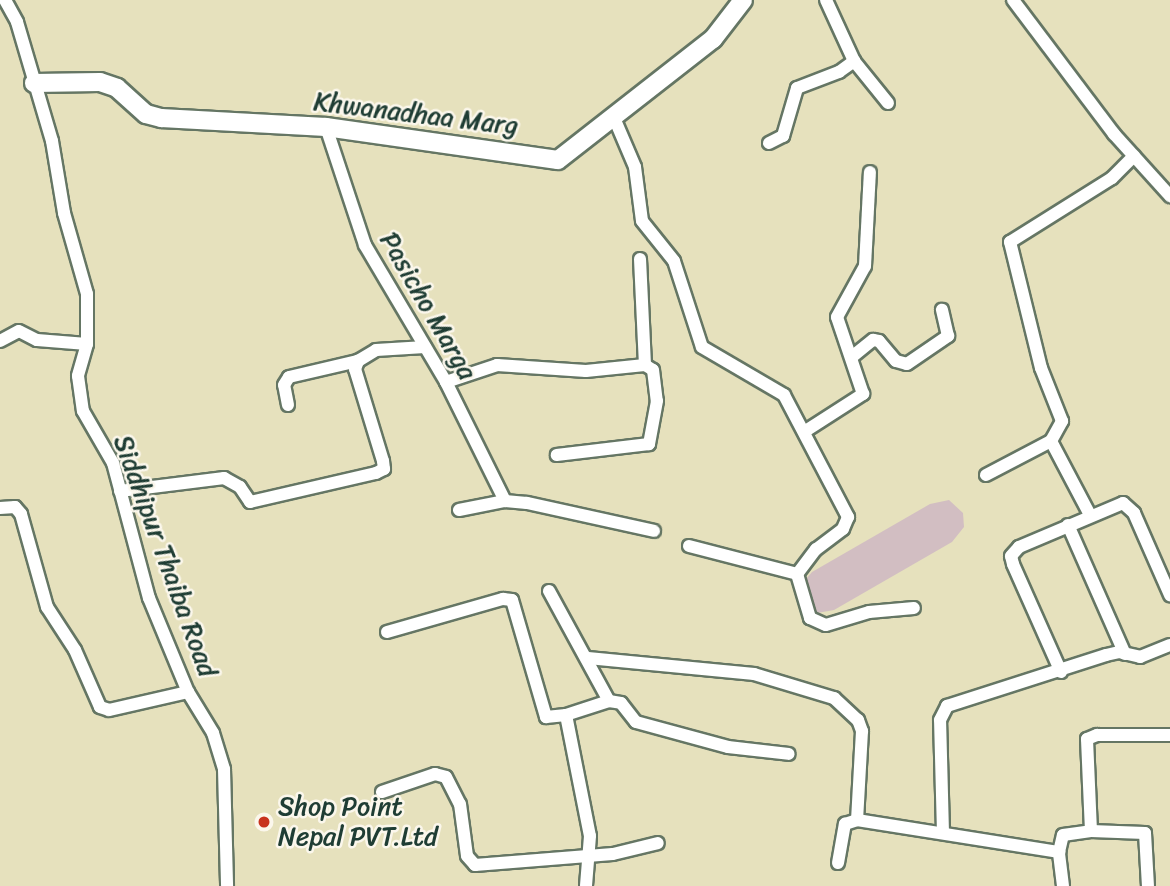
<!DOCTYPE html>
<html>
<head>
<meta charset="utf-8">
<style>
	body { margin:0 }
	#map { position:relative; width:1170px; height:886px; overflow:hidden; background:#e6e1bd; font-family:Sriracha,sans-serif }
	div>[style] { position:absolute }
	.industrial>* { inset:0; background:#d2bec2 }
	.roads { filter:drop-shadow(2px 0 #657664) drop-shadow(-2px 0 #657664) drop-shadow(0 2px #657664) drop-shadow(0 -2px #657664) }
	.street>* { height:12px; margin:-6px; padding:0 6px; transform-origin:6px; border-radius:6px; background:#fff }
	.secondary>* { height:18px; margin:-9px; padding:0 9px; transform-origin:9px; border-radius:9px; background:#fff }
	.dots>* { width:19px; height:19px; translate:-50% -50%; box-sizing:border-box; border:4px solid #fbf7ec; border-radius:50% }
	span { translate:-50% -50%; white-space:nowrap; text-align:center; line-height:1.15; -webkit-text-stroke:5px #fbf7ec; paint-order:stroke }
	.street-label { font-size:26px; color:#1f3d34 }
	.poi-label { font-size:26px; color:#1f3d34 }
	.left { translate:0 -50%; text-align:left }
</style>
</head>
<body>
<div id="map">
	<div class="industrial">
		<div style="clip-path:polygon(949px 500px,963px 513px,964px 527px,952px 542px,834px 610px,817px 613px,806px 601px,801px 585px,812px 572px,930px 504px)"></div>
	</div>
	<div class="roads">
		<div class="street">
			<div style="left:5px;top:0;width:25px;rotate:61deg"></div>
			<div style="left:17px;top:22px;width:124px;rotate:73.6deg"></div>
			<div style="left:52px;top:141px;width:73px;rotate:80.5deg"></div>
			<div style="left:64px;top:213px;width:84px;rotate:74.1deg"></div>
			<div style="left:87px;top:294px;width:50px;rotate:90deg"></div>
			<div style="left:87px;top:344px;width:33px;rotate:106deg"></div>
			<div style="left:78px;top:376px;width:35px;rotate:82deg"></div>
			<div style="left:83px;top:411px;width:60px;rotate:60deg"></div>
			<div style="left:113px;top:463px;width:140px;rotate:75.1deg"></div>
			<div style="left:149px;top:598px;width:102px;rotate:67.5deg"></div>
			<div style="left:188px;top:692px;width:48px;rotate:58.6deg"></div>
			<div style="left:213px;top:733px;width:38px;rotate:73deg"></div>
			<div style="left:224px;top:769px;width:117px;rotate:88.5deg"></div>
			<div style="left:826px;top:0;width:67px;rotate:65.3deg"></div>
			<div style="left:854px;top:61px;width:54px;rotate:51deg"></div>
			<div style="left:1013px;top:0;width:168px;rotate:53deg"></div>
			<div style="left:1114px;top:134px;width:84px;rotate:47.9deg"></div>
			<div style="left:615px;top:120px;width:51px;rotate:66.9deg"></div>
			<div style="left:635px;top:167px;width:54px;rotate:82.6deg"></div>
			<div style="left:642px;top:221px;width:51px;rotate:51.3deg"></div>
			<div style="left:674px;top:261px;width:90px;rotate:72deg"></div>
			<div style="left:702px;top:347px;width:95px;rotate:30.3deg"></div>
			<div style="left:784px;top:395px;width:138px;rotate:62.3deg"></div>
			<div style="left:848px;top:517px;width:13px;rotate:113deg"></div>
			<div style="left:843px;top:529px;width:34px;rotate:143deg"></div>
			<div style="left:816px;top:549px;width:31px;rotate:127deg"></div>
			<div style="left:797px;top:574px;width:46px;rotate:73.5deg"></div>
			<div style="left:810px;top:618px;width:17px;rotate:24deg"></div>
			<div style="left:826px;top:625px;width:45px;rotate:-16.8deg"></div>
			<div style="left:869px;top:612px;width:45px;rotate:-5.1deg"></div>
			<div style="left:326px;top:127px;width:124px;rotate:71.7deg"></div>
			<div style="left:365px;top:245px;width:159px;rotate:59.4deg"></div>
			<div style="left:446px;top:382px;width:133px;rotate:63.6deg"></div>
			<div style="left:769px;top:143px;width:16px;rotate:-27deg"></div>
			<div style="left:783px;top:136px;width:50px;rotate:-73.7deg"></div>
			<div style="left:797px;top:88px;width:45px;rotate:-20.9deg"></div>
			<div style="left:839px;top:72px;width:19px;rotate:-36deg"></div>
			<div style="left:640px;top:259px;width:106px;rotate:87.3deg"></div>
			<div style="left:0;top:341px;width:21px;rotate:-28deg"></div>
			<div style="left:19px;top:331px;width:20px;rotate:27deg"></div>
			<div style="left:37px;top:340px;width:50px;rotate:4.6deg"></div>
			<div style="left:853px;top:356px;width:26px;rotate:-39deg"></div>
			<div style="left:873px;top:340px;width:6px;rotate:9deg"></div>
			<div style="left:879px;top:341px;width:26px;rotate:50deg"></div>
			<div style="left:896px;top:361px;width:11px;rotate:15deg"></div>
			<div style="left:907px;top:364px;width:50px;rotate:-34.3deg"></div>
			<div style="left:948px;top:336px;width:27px;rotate:-103deg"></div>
			<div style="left:446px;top:382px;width:54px;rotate:-18.4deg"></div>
			<div style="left:497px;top:365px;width:89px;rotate:3.9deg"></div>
			<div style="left:586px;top:371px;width:59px;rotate:-5.8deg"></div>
			<div style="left:645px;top:365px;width:9px;rotate:32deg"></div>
			<div style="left:653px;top:370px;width:31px;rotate:83deg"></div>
			<div style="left:657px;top:401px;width:44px;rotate:100.5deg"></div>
			<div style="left:649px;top:444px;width:93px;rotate:173.2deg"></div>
			<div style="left:288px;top:405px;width:20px;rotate:-101deg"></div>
			<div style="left:284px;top:385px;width:9px;rotate:-58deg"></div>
			<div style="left:289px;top:377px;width:71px;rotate:-13.1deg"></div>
			<div style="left:807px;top:430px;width:67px;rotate:-32.7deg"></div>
			<div style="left:863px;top:394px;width:81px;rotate:-108.7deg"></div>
			<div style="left:837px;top:317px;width:58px;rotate:-61.2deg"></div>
			<div style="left:865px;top:266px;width:94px;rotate:-87deg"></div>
			<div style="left:1051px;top:441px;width:84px;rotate:62.2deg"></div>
			<div style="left:986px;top:475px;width:73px;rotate:-27.6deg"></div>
			<div style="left:1051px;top:441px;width:23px;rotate:-61deg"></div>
			<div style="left:1062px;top:421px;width:57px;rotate:-111.6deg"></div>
			<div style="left:1041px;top:368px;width:130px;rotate:-103.8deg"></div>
			<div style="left:1010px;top:242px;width:120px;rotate:-32.1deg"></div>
			<div style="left:1112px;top:178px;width:31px;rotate:-45deg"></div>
			<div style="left:120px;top:491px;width:105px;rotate:-7.1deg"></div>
			<div style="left:224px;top:478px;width:18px;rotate:29deg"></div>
			<div style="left:240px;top:487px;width:18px;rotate:56deg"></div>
			<div style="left:250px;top:502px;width:129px;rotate:-13deg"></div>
			<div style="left:376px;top:473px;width:9px;rotate:-27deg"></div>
			<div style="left:384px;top:469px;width:8px;rotate:-97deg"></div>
			<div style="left:383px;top:461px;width:96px;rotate:-106.9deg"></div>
			<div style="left:355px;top:369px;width:9px;rotate:-69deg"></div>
			<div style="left:358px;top:361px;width:21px;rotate:-31deg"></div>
			<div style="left:376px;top:350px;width:49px;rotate:-3.5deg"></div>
			<div style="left:0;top:508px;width:15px;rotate:-4deg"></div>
			<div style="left:15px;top:507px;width:9px;rotate:49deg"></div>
			<div style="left:21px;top:514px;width:97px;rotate:74.4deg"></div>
			<div style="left:47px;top:607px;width:51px;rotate:56.9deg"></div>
			<div style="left:75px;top:650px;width:62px;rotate:66.3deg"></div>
			<div style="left:100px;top:707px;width:9px;rotate:18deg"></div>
			<div style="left:109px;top:710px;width:81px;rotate:-12.8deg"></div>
			<div style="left:459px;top:510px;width:47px;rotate:-11.1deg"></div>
			<div style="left:505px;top:501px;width:22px;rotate:5deg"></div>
			<div style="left:527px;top:503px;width:130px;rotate:12.4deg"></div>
			<div style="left:1068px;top:525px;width:141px;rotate:66.2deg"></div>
			<div style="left:689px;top:546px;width:112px;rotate:14.5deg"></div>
			<div style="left:549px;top:591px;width:125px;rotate:61.4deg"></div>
			<div style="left:609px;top:701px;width:45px;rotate:162deg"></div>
			<div style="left:566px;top:715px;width:123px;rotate:78.8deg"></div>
			<div style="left:590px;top:836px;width:50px;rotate:94.6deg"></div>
			<div style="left:387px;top:632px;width:121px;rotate:-15.9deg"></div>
			<div style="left:503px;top:599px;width:9px;rotate:6deg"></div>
			<div style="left:512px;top:600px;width:122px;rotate:73.8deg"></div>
			<div style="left:546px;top:717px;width:20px;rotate:-6deg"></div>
			<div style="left:588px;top:658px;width:167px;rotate:5.5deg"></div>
			<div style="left:754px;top:674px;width:84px;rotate:16.7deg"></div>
			<div style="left:834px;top:698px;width:33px;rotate:43deg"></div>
			<div style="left:858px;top:720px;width:12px;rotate:70deg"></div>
			<div style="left:862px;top:731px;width:89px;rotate:93.2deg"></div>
			<div style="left:1061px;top:672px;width:118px;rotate:-114deg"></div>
			<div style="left:1013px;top:564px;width:8px;rotate:-104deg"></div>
			<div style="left:1011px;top:556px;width:12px;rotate:-48deg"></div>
			<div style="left:1019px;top:547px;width:113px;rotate:-22.9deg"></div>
			<div style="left:1123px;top:503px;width:15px;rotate:42deg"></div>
			<div style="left:1134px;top:513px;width:90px;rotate:66.3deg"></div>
			<div style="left:609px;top:701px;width:12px;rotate:9deg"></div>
			<div style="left:621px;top:703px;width:24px;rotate:52deg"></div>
			<div style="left:636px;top:722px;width:95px;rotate:15.2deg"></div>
			<div style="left:728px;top:747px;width:61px;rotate:6.5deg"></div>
			<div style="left:382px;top:792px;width:56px;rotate:-18.8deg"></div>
			<div style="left:435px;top:774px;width:11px;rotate:15deg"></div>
			<div style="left:446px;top:777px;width:30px;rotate:63deg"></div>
			<div style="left:460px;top:804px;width:52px;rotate:82.3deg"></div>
			<div style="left:467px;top:856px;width:12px;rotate:48deg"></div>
			<div style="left:475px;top:865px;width:138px;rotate:-4.6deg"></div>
			<div style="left:613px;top:854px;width:46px;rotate:-13.7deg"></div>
			<div style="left:1091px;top:831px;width:92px;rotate:-92.5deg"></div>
			<div style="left:1087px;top:739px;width:11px;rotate:-22deg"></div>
			<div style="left:1097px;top:735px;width:73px"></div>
			<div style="left:943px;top:833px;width:113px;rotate:-91.5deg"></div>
			<div style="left:940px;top:720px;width:16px;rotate:-63deg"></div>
			<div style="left:947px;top:706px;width:167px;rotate:-17.8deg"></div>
			<div style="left:1106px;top:655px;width:13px;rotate:-13deg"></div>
			<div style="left:1119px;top:652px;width:22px;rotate:13deg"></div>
			<div style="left:1140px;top:657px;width:32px;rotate:-22deg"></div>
			<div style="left:838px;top:863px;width:40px;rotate:-80deg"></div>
			<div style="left:845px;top:824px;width:13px;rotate:-18deg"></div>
			<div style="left:857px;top:820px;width:205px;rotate:9deg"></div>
			<div style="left:1063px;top:886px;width:34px;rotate:-97deg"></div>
			<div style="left:1059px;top:852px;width:17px;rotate:-77deg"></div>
			<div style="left:1063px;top:835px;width:28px;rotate:-8deg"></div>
			<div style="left:1091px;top:831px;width:54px;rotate:2.1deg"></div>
			<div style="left:1145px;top:833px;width:53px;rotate:86.8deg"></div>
		</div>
		<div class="secondary">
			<div style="left:34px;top:83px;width:66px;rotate:-0.9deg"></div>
			<div style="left:100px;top:82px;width:18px;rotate:19deg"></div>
			<div style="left:117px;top:88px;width:39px;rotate:42deg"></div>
			<div style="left:146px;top:114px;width:16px;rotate:15deg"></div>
			<div style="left:161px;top:118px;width:165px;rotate:3.1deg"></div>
			<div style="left:326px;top:127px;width:234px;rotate:8.1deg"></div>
			<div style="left:558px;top:160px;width:197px;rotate:-38deg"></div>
			<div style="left:713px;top:39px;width:49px;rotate:-52.4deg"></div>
		</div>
	</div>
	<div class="dots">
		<div style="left:264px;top:822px;background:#c8321e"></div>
	</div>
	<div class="street-label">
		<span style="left:416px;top:114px;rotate:7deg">Khwanadhaa Marg</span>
		<span style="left:428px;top:306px;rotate:60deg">Pasicho Marga</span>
		<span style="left:165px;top:556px;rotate:70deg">Siddhipur Thaiba Road</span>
	</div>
	<div class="poi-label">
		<span class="left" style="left:278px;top:822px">Shop Point<br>Nepal PVT.Ltd</span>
	</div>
</div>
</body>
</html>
